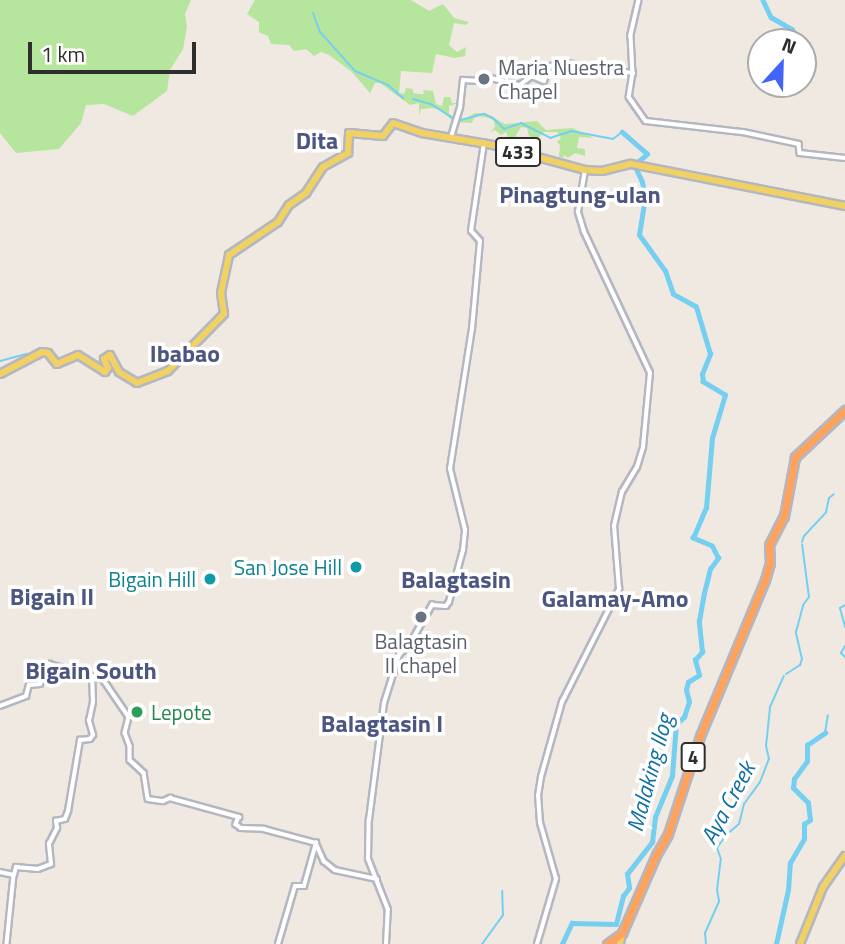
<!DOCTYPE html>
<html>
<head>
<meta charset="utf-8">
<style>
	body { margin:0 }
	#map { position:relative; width:845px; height:944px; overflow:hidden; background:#efe9e1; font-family:"Titillium Web",sans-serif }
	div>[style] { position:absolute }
	.green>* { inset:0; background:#b6e59e }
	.stream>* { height:2px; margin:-1px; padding:0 1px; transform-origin:1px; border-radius:1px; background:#75cff0 }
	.river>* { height:4.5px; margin:-2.25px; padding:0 2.25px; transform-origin:2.25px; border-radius:2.25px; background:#75cff0 }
	.roads { filter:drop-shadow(2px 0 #b4b7c1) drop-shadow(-2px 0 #b4b7c1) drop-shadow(0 2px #b4b7c1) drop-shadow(0 -2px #b4b7c1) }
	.minor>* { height:3.5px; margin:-1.75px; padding:0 1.75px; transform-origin:1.75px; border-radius:1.75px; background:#fff }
	.major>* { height:6px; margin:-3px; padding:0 3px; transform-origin:3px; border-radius:3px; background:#f2d163 }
	.highway>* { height:7px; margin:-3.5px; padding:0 3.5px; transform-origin:3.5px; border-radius:3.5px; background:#ffa35c }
	.dots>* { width:19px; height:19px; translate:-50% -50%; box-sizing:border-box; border:4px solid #fff; border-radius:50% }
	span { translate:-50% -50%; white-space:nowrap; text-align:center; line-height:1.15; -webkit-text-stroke:7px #fff; paint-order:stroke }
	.shield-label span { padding:2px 5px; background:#fff; border:2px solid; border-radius:5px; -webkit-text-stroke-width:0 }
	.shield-label { font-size:19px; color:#2e2e2e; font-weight:700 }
	.worship-label { font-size:21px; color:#5b616d }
	.left { translate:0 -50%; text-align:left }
	.culture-label { font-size:21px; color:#0d838f }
	.right { translate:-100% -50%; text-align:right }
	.leisure-label { font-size:21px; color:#27864d }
	.water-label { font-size:23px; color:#0d6fa3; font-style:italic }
	.quarter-label { font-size:24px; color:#4d5680; font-weight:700 }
	.north { position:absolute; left:747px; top:28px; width:70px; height:70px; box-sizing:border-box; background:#fff; border:2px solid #ababab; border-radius:50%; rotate:22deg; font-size:19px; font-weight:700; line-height:28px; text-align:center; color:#2e2e2e }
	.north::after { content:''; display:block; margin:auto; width:24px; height:32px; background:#4264fb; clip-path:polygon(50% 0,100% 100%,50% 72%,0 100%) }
	.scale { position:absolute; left:28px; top:42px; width:168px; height:32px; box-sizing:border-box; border:4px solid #2e2e2e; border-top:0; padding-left:9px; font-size:21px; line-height:24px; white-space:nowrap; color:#2e2e2e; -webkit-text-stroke:5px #fff; paint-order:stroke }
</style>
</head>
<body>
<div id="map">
	<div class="green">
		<div style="clip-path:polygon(0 0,191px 0,185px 14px,187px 27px,183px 49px,170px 70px,167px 91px,133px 116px,104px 104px,86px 105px,81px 123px,59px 149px,16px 153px,0 133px)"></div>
		<div style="clip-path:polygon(255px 0,411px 0,429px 11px,443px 4px,454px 18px,469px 22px,466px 25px,454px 23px,449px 45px,457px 52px,466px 47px,465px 56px,455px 58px,436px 54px,432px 73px,401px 71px,399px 93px,404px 94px,406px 88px,413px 89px,413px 93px,418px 94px,424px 94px,423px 90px,433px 91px,436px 104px,442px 106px,444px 97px,450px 97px,452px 103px,459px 103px,449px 106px,449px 114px,454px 117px,465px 119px,475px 113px,485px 113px,505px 124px,537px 121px,546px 130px,572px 128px,594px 138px,579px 137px,577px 148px,585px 149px,585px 156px,575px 153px,568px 158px,564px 155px,563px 158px,559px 157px,560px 145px,557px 142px,561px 138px,557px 132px,544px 132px,536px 140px,529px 136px,527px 128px,521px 127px,516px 135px,517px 145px,509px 140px,506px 132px,501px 135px,495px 130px,490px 132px,495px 127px,494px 121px,489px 118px,479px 116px,474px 118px,472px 123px,454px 122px,442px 111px,433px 108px,421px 109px,419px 116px,419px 103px,410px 105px,380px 83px,375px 83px,370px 93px,352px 72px,329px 55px,321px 52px,314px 56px,306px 49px,294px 51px,289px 45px,271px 44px,268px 36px,259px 32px,259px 22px,247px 14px)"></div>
	</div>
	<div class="stream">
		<div style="left:313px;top:13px;width:20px;rotate:70deg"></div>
		<div style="left:320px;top:32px;width:52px;rotate:48.1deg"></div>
		<div style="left:355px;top:71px;width:36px;rotate:23deg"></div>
		<div style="left:388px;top:85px;width:20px;rotate:41deg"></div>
		<div style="left:413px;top:99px;width:19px;rotate:16deg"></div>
		<div style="left:431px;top:104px;width:31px;rotate:33deg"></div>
		<div style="left:457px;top:121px;width:28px;rotate:-15deg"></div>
		<div style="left:484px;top:114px;width:10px;rotate:24deg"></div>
		<div style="left:493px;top:118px;width:16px;rotate:45deg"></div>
		<div style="left:504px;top:129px;width:18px;rotate:-19deg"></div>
		<div style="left:521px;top:123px;width:33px;rotate:27deg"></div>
		<div style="left:550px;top:138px;width:22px;rotate:-18deg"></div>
		<div style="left:571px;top:131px;width:43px;rotate:10.8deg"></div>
		<div style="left:613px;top:139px;width:11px;rotate:-38deg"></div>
		<div style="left:0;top:361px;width:28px;rotate:-15deg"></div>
		<div style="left:802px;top:542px;width:6px;rotate:-72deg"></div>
		<div style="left:804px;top:536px;width:33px;rotate:-47deg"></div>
		<div style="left:826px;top:512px;width:14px;rotate:-78deg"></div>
		<div style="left:829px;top:498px;width:6px;rotate:-39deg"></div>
		<div style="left:845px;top:605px;width:6px;rotate:149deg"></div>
		<div style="left:840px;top:608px;width:20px;rotate:75deg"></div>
		<div style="left:845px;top:646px;width:8px;rotate:120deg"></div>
		<div style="left:841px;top:653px;width:6px;rotate:45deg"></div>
		<div style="left:786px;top:674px;width:17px;rotate:-33deg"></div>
		<div style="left:800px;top:665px;width:6px;rotate:-72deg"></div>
		<div style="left:802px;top:659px;width:28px;rotate:-103deg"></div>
		<div style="left:796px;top:632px;width:28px;rotate:-75deg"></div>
		<div style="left:803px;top:605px;width:10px;rotate:-53deg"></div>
		<div style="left:809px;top:597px;width:53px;rotate:-97.5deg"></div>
		<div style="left:825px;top:733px;width:18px;rotate:-81deg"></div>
		<div style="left:482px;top:944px;width:36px;rotate:-54deg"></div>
		<div style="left:503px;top:915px;width:24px;rotate:-92deg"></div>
		<div style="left:706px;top:944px;width:11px;rotate:-95deg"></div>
		<div style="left:705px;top:933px;width:35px;rotate:-66deg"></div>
		<div style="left:719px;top:901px;width:11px;rotate:-100deg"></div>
		<div style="left:717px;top:890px;width:31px;rotate:-83deg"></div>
		<div style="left:721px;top:859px;width:12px;rotate:-110deg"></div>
		<div style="left:717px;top:848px;width:14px;rotate:-56deg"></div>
		<div style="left:725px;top:836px;width:18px;rotate:-41deg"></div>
		<div style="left:739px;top:824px;width:21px;rotate:-76deg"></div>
		<div style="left:744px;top:804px;width:27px;rotate:-54deg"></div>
		<div style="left:760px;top:782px;width:25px;rotate:-69deg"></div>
		<div style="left:769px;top:759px;width:13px;rotate:-103deg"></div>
		<div style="left:766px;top:746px;width:39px;rotate:-84deg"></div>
		<div style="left:770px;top:707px;width:34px;rotate:-66deg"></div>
	</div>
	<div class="river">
		<div style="left:763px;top:0;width:19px;rotate:65deg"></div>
		<div style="left:771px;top:17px;width:24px;rotate:30deg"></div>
		<div style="left:792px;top:29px;width:7px;rotate:56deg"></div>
		<div style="left:796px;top:35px;width:7px;rotate:98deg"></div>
		<div style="left:562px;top:944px;width:23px;rotate:-65deg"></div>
		<div style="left:572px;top:923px;width:44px;rotate:1.3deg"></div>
		<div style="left:616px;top:924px;width:29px;rotate:-76deg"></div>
		<div style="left:623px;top:896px;width:10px;rotate:-53deg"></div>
		<div style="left:629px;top:888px;width:14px;rotate:-98deg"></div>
		<div style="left:627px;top:874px;width:41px;rotate:-52deg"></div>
		<div style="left:652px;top:842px;width:25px;rotate:-83deg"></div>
		<div style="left:655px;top:817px;width:44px;rotate:-67.5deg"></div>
		<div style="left:672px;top:776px;width:52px;rotate:-85.6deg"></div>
		<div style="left:676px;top:724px;width:11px;rotate:-41deg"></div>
		<div style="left:684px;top:717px;width:16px;rotate:-72deg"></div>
		<div style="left:689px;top:702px;width:12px;rotate:-104deg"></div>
		<div style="left:686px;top:690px;width:8px;rotate:-76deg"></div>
		<div style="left:688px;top:682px;width:13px;rotate:-32deg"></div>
		<div style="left:699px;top:675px;width:16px;rotate:-105deg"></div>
		<div style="left:695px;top:660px;width:11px;rotate:-49deg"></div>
		<div style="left:702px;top:652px;width:31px;rotate:-96deg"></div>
		<div style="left:699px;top:621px;width:28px;rotate:-80deg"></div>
		<div style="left:704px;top:593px;width:25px;rotate:-76deg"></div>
		<div style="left:710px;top:569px;width:14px;rotate:-54deg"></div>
		<div style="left:718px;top:558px;width:13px;rotate:-117deg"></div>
		<div style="left:712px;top:546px;width:21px;rotate:-157deg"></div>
		<div style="left:693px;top:538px;width:33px;rotate:-67deg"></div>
		<div style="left:706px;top:508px;width:70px;rotate:-85.1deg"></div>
		<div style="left:712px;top:438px;width:45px;rotate:-73.2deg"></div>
		<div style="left:725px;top:395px;width:26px;rotate:-149deg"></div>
		<div style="left:703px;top:382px;width:8px;rotate:-97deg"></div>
		<div style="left:702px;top:374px;width:22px;rotate:-68deg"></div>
		<div style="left:710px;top:354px;width:49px;rotate:-106.6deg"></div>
		<div style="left:696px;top:307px;width:26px;rotate:-151deg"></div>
		<div style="left:673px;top:294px;width:24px;rotate:-109deg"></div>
		<div style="left:665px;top:271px;width:44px;rotate:-125.8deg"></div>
		<div style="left:639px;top:235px;width:36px;rotate:-81deg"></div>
		<div style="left:645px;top:199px;width:17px;rotate:-100deg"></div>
		<div style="left:642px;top:182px;width:19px;rotate:-115deg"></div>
		<div style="left:634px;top:165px;width:17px;rotate:-40deg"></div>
		<div style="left:647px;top:154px;width:33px;rotate:-139deg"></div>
		<div style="left:776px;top:944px;width:55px;rotate:-77.5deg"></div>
		<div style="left:788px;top:890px;width:27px;rotate:-86deg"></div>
		<div style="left:790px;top:863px;width:28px;rotate:-60deg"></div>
		<div style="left:804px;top:839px;width:15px;rotate:-90deg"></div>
		<div style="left:804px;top:824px;width:7px;rotate:-34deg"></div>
		<div style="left:810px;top:820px;width:17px;rotate:-97deg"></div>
		<div style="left:808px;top:803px;width:21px;rotate:-135deg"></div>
		<div style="left:793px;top:788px;width:9px;rotate:-84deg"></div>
		<div style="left:794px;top:779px;width:22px;rotate:-54deg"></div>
		<div style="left:807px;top:761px;width:16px;rotate:-90deg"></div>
		<div style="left:807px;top:745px;width:22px;rotate:-34deg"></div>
	</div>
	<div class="roads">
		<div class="minor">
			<div style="left:639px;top:0;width:37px;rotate:103deg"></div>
			<div style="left:631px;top:36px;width:37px;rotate:87deg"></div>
			<div style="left:633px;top:73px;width:24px;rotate:99deg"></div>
			<div style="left:629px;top:97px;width:29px;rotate:55deg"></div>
			<div style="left:646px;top:121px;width:98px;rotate:6.5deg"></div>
			<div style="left:743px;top:132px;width:57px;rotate:12.1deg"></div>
			<div style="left:799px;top:144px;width:9px;rotate:84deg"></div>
			<div style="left:800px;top:153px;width:45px;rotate:6.3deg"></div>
			<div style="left:451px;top:137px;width:30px;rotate:-73deg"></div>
			<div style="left:460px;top:108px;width:28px;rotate:-84deg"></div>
			<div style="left:463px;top:80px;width:22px;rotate:3deg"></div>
			<div style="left:485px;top:81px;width:4px;rotate:-63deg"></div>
			<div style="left:487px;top:77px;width:34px;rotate:14deg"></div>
			<div style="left:520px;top:85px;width:15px;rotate:-37deg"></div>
			<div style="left:532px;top:76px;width:13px;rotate:23deg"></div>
			<div style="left:544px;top:81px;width:15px;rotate:-70deg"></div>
			<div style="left:549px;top:67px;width:12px;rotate:-24deg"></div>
			<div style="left:560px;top:62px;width:74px;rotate:8.6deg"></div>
			<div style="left:0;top:706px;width:28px;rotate:-21deg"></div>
			<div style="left:26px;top:696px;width:11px;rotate:-75deg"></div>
			<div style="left:29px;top:685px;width:11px;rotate:-5deg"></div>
			<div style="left:40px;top:684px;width:22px;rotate:-66deg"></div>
			<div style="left:49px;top:664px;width:56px;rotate:15.5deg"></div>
			<div style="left:103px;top:679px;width:46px;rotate:55.6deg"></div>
			<div style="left:129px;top:717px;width:16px;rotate:104deg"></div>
			<div style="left:125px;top:733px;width:14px;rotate:69deg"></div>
			<div style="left:130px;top:746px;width:14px;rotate:90deg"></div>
			<div style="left:130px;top:760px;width:19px;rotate:43deg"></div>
			<div style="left:144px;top:773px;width:26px;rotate:81deg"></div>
			<div style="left:148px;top:799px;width:15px;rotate:8deg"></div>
			<div style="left:163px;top:801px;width:8px;rotate:-23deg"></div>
			<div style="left:170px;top:798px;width:72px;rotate:15.4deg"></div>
			<div style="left:239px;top:817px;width:8px;rotate:113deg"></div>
			<div style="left:236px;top:824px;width:6px;rotate:39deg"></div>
			<div style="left:241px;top:828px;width:23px;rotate:2deg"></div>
			<div style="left:264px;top:829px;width:54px;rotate:15.1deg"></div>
			<div style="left:316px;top:843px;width:20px;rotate:66deg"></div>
			<div style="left:324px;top:861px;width:14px;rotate:39deg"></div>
			<div style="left:335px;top:870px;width:43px;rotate:12.1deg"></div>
			<div style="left:0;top:872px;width:14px;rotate:12deg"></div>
			<div style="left:14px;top:875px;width:69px;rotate:95.8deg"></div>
			<div style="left:14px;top:875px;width:8px;rotate:-76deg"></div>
			<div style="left:16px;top:867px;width:22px;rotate:5deg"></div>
			<div style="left:38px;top:869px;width:14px;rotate:-21deg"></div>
			<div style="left:51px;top:864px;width:20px;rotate:-96deg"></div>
			<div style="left:49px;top:844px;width:18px;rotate:-63deg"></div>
			<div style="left:57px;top:828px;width:7px;rotate:-98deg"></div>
			<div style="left:56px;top:821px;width:9px;rotate:-13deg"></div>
			<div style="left:65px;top:819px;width:9px;rotate:-69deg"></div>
			<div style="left:68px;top:811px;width:72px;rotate:-80.4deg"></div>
			<div style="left:80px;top:740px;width:10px;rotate:-6deg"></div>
			<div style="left:90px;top:739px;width:5px;rotate:-53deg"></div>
			<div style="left:93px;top:735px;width:15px;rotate:-106deg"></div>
			<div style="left:89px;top:721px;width:19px;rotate:-78deg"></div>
			<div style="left:93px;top:702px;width:25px;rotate:-92deg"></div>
			<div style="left:278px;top:944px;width:60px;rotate:-73.7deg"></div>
			<div style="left:295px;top:886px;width:9px"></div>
			<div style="left:304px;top:886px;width:45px;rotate:-74.4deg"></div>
			<div style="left:386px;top:944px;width:34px;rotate:-87deg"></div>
			<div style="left:388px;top:910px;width:55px;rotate:-111.4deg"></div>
			<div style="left:368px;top:859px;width:39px;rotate:-89deg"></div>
			<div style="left:369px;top:820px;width:118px;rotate:-82.7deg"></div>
			<div style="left:384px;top:703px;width:50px;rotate:-72.6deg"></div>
			<div style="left:399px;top:655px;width:18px;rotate:-47deg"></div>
			<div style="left:411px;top:642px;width:43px;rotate:-60.4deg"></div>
			<div style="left:432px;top:605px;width:14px;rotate:4deg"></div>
			<div style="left:446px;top:606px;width:5px;rotate:-53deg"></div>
			<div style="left:449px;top:602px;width:54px;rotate:-74.9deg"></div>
			<div style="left:463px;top:550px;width:20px;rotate:-84deg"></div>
			<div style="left:465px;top:530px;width:63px;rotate:-103.8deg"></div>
			<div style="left:450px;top:469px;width:142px;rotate:-81.1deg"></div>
			<div style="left:472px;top:329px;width:88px;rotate:-84.8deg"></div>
			<div style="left:480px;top:241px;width:13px;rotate:-132deg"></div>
			<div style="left:471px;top:231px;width:89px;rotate:-81.6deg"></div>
			<div style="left:537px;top:944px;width:68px;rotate:-73.7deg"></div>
			<div style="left:556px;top:879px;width:58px;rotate:-105.9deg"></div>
			<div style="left:540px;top:823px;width:27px;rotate:-94deg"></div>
			<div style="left:538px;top:796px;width:19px;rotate:-81deg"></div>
			<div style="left:541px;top:777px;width:78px;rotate:-74.4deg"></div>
			<div style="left:562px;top:702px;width:127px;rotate:-63.2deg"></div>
			<div style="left:619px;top:589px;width:63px;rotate:-94.5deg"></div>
			<div style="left:614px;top:526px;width:35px;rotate:-77deg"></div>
			<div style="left:622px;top:492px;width:29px;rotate:-59deg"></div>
			<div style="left:637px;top:467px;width:21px;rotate:-73deg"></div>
			<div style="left:643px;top:447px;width:74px;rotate:-84.6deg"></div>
			<div style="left:650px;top:373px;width:156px;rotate:-115.1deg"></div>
			<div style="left:584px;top:232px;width:21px;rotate:-107deg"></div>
			<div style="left:578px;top:212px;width:43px;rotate:-80.5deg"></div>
		</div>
		<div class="major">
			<div style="left:0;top:374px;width:47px;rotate:-27.6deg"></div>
			<div style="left:42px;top:352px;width:6px;rotate:9deg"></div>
			<div style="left:48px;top:353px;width:14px;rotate:51deg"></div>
			<div style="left:57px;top:364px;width:23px;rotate:-23deg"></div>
			<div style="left:78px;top:355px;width:32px;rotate:32deg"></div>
			<div style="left:105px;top:372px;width:5px;rotate:-53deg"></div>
			<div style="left:108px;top:368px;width:10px;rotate:-114deg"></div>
			<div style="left:104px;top:359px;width:7px;rotate:-34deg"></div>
			<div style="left:110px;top:355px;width:19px;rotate:62deg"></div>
			<div style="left:119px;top:372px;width:21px;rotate:31deg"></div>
			<div style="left:137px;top:383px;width:33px;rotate:-21deg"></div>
			<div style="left:168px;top:371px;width:80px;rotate:-45.5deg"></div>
			<div style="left:224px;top:314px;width:21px;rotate:-98deg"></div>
			<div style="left:221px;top:293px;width:39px;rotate:-78deg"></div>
			<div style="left:229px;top:255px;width:59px;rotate:-34deg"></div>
			<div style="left:278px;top:222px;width:20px;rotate:-57deg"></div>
			<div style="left:289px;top:205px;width:21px;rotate:-35deg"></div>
			<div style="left:306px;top:193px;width:31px;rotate:-57deg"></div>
			<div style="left:323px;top:167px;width:29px;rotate:-29deg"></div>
			<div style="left:348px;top:153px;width:20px;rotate:-87deg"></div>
			<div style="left:349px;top:133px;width:34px;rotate:5deg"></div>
			<div style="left:383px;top:136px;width:16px;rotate:-52deg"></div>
			<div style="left:393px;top:123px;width:31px;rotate:19deg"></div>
			<div style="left:422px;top:133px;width:72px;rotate:9.6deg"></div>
			<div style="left:493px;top:145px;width:95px;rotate:15.2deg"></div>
			<div style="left:585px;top:170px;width:17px;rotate:3deg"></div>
			<div style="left:602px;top:171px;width:30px;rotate:-14deg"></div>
			<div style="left:631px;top:164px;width:218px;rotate:11.1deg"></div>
			<div style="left:620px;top:944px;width:11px;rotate:-80deg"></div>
			<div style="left:800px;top:944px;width:61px;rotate:-68deg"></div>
			<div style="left:823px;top:887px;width:38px;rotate:-55deg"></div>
		</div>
		<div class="highway">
			<div style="left:607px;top:944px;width:19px;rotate:-36deg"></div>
			<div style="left:622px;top:933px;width:85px;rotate:-66.4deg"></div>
			<div style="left:656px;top:855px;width:24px;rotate:-60deg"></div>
			<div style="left:668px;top:834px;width:103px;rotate:-71.9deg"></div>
			<div style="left:700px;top:736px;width:169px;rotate:-67.4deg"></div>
			<div style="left:765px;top:580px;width:18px;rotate:-74deg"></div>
			<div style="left:770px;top:563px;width:18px;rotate:-93deg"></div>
			<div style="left:769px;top:545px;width:33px;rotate:-63deg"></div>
			<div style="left:784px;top:516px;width:60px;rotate:-79.4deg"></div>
			<div style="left:795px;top:457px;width:69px;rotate:-43.2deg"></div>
		</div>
	</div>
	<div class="dots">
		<div style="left:484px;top:79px;background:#6b7280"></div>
		<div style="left:356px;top:567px;background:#0f9aa8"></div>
		<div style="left:210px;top:579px;background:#0f9aa8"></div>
		<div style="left:421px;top:617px;background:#6b7280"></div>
		<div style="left:137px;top:712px;background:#2e9e5b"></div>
	</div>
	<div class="shield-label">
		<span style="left:518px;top:152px">433</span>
		<span style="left:693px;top:757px">4</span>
	</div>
	<div class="worship-label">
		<span class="left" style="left:498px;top:79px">Maria Nuestra<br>Chapel</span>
		<span style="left:421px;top:653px">Balagtasin<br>II chapel</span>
	</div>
	<div class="culture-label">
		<span class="right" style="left:342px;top:567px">San Jose Hill</span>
		<span class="right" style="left:196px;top:579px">Bigain Hill</span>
	</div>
	<div class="leisure-label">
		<span class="left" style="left:151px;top:712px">Lepote</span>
	</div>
	<div class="water-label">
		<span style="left:650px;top:773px;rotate:-75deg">Malaking Ilog</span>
		<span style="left:728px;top:803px;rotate:-62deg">Aya Creek</span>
	</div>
	<div class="quarter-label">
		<span style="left:317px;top:141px">Dita</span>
		<span style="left:580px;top:195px">Pinagtung-ulan</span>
		<span style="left:185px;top:354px">Ibabao</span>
		<span style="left:456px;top:580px">Balagtasin</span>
		<span style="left:52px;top:597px">Bigain II</span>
		<span style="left:615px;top:599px">Galamay-Amo</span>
		<span style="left:91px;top:671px">Bigain South</span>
		<span style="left:382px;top:724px">Balagtasin I</span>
	</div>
	<div class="north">N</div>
	<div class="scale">1 km</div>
</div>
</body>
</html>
